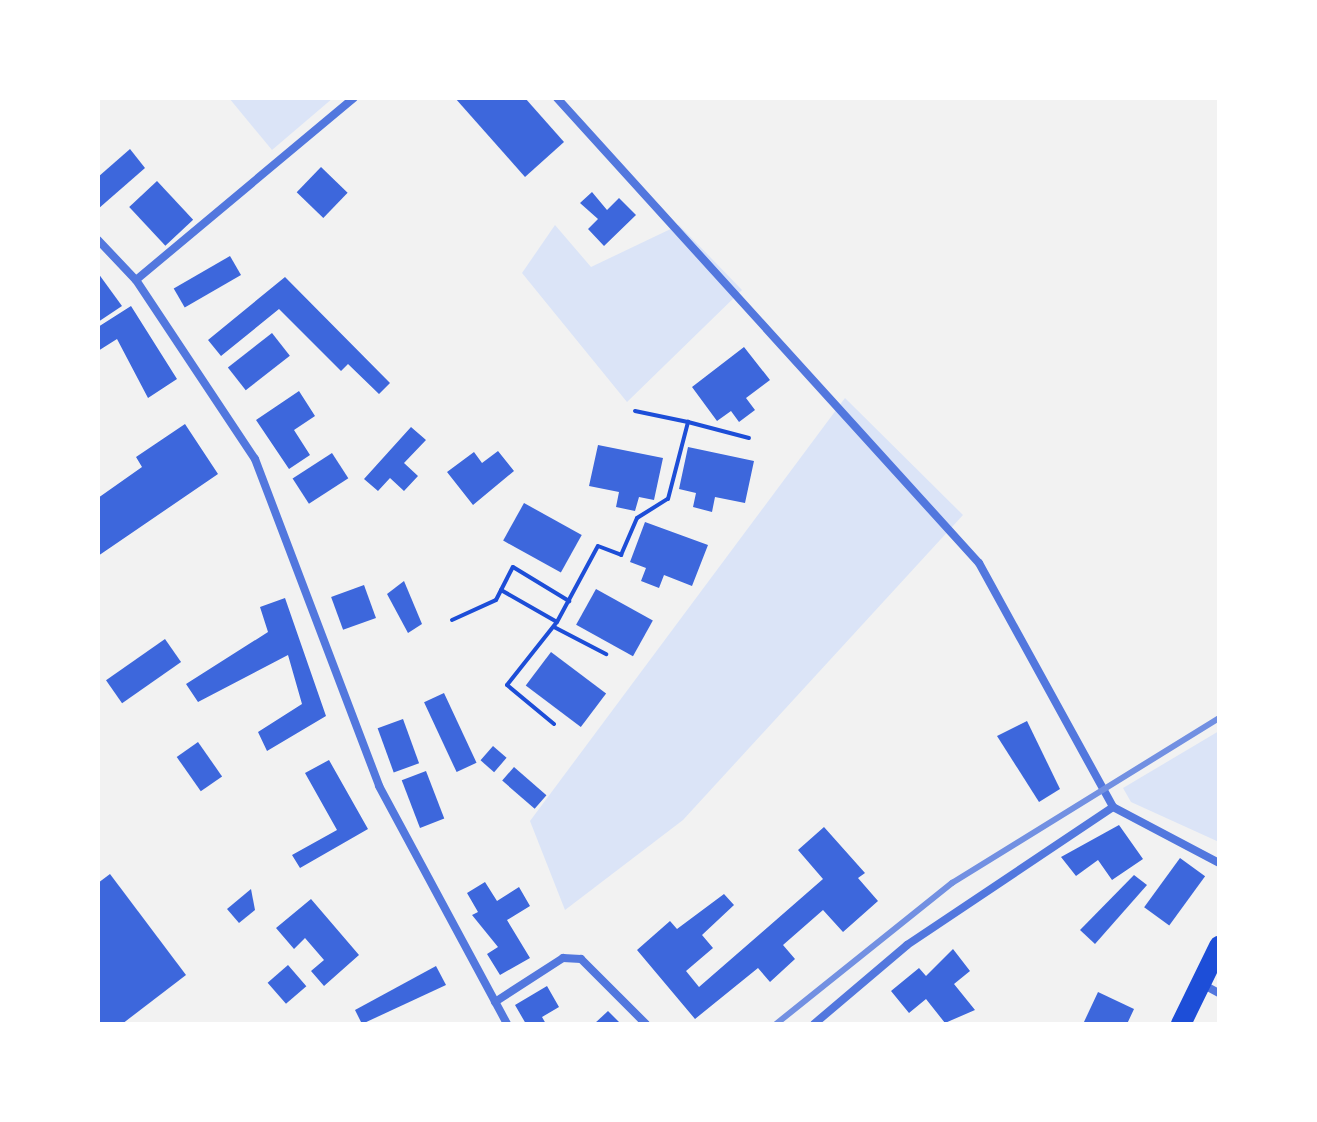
<!DOCTYPE html>
<html>
<head>
<meta charset="utf-8">
<style>
	body { margin:0 }
	#map { position:relative; width:1317px; height:1122px; overflow:hidden; background:#f2f2f2; font-family:Bitter,serif }
	div>[style] { position:absolute }
	.green>* { inset:0; background:#dbe4f7 }
	.building>* { inset:0; background:#3d67dc; transform-origin:0 0 }
	.path>* { height:4px; margin:-2px; padding:0 2px; transform-origin:2px; border-radius:2px; background:#1d4ed8 }
	.minor>* { height:8px; margin:-4px; padding:0 4px; transform-origin:4px; border-radius:4px; background:#5277de }
	.primary>* { height:20px; margin:-10px; padding:0 10px; transform-origin:10px; border-radius:10px; background:#1d4ed8 }
	.rail>* { height:6px; margin:-3px; padding:0 3px; transform-origin:3px; border-radius:3px; background:#7290e2 }
	span { translate:-50% -50%; white-space:nowrap; text-align:center; line-height:1.15; -webkit-text-stroke:8px #fff; paint-order:stroke }
	.frame { position:absolute; inset:0; border:100px solid #fff; pointer-events:none }
</style>
</head>
<body>
<div id="map">
	<div class="green">
		<div style="clip-path:polygon(229px 98px,333px 98px,272px 150px)"></div>
		<div style="clip-path:polygon(555px 225px,591px 267px,679px 225px,742px 290px,627px 402px,522px 273px)"></div>
		<div style="clip-path:polygon(845px 398px,963px 515px,683px 820px,565px 910px,530px 821px)"></div>
		<div style="clip-path:polygon(1219px 731px,1219px 842px,1131px 802px,1123px 788px)"></div>
	</div>
	<div class="building">
		<div style="clip-path:polygon(455px 98px,525px 98px,564px 142px,525px 177px)"></div>
		<div style="clip-path:polygon(130px 149px,145px 168px,98px 209px,98px 177px)"></div>
		<div style="left:321px;top:167px;width:37px;height:35px;rotate:44deg"></div>
		<div style="left:157px;top:181px;width:53px;height:38px;rotate:47deg"></div>
		<div style="clip-path:polygon(592px 192px,607px 210px,619px 198px,636px 215px,604px 246px,588px 229px,598px 219px,580px 203px)"></div>
		<div style="left:230px;top:256px;width:22px;height:65px;rotate:60deg"></div>
		<div style="clip-path:polygon(98px 273px,122px 306px,98px 322px)"></div>
		<div style="clip-path:polygon(285px 277px,390px 383px,379px 394px,348px 364px,341px 371px,279px 309px,221px 356px,208px 340px)"></div>
		<div style="clip-path:polygon(131px 306px,177px 379px,148px 398px,117px 339px,98px 351px,98px 327px)"></div>
		<div style="left:272px;top:333px;width:29px;height:56px;rotate:52deg"></div>
		<div style="clip-path:polygon(744px 347px,770px 380px,746px 398px,755px 410px,739px 422px,731px 411px,717px 421px,692px 387px)"></div>
		<div style="clip-path:polygon(299px 391px,315px 416px,294px 430px,310px 455px,289px 469px,256px 420px)"></div>
		<div style="clip-path:polygon(185px 424px,218px 474px,98px 556px,98px 498px,142px 467px,136px 457px)"></div>
		<div style="clip-path:polygon(411px 427px,426px 440px,404px 463px,418px 476px,404px 491px,390px 478px,378px 491px,364px 479px)"></div>
		<div style="clip-path:polygon(598px 445px,663px 458px,654px 500px,639px 497px,635px 511px,616px 507px,619px 492px,589px 486px)"></div>
		<div style="clip-path:polygon(688px 447px,754px 461px,745px 503px,715px 497px,712px 512px,693px 507px,696px 493px,679px 489px)"></div>
		<div style="clip-path:polygon(498px 451px,514px 471px,473px 505px,447px 472px,474px 452px,482px 463px)"></div>
		<div style="left:332px;top:453px;width:30px;height:47px;rotate:57deg"></div>
		<div style="left:524px;top:503px;width:66px;height:43px;rotate:29deg"></div>
		<div style="clip-path:polygon(645px 522px,708px 545px,692px 586px,664px 575px,659px 588px,641px 581px,646px 568px,630px 562px)"></div>
		<div style="clip-path:polygon(404px 581px,422px 624px,408px 633px,387px 594px)"></div>
		<div style="left:364px;top:585px;width:35px;height:35px;rotate:70deg"></div>
		<div style="left:596px;top:589px;width:65px;height:41px;rotate:29deg"></div>
		<div style="clip-path:polygon(285px 598px,326px 716px,267px 751px,258px 732px,302px 704px,288px 655px,198px 702px,186px 684px,268px 632px,260px 607px)"></div>
		<div style="left:165px;top:639px;width:28px;height:72px;rotate:55deg"></div>
		<div style="left:551px;top:652px;width:69px;height:42px;rotate:37deg"></div>
		<div style="left:444px;top:693px;width:77px;height:22px;rotate:65deg"></div>
		<div style="left:403px;top:719px;width:47px;height:27px;rotate:70deg"></div>
		<div style="clip-path:polygon(1027px 721px,1060px 789px,1039px 802px,997px 736px)"></div>
		<div style="left:198px;top:742px;width:42px;height:26px;rotate:55deg"></div>
		<div style="left:493px;top:746px;width:18px;height:19px;rotate:41deg"></div>
		<div style="clip-path:polygon(329px 760px,368px 829px,300px 868px,292px 855px,337px 830px,305px 773px)"></div>
		<div style="left:514px;top:767px;width:43px;height:18px;rotate:41deg"></div>
		<div style="left:426px;top:771px;width:51px;height:26px;rotate:69deg"></div>
		<div style="clip-path:polygon(1119px 825px,1143px 859px,1112px 880px,1098px 860px,1076px 876px,1061px 857px)"></div>
		<div style="clip-path:polygon(824px 827px,865px 873px,858px 878px,878px 901px,843px 932px,823px 910px,783px 945px,795px 959px,770px 982px,758px 968px,695px 1019px,637px 950px,670px 921px,677px 929px,724px 894px,734px 905px,702px 935px,713px 948px,686px 971px,699px 987px,823px 879px,798px 850px)"></div>
		<div style="left:1180px;top:858px;width:31px;height:61px;rotate:36deg"></div>
		<div style="clip-path:polygon(110px 874px,186px 975px,122px 1024px,98px 1024px,98px 883px)"></div>
		<div style="clip-path:polygon(1134px 875px,1147px 885px,1095px 944px,1080px 930px)"></div>
		<div style="clip-path:polygon(485px 882px,497px 901px,519px 887px,530px 906px,507px 920px,530px 958px,500px 975px,487px 954px,498px 947px,472px 915px,478px 912px,467px 893px)"></div>
		<div style="clip-path:polygon(251px 889px,255px 910px,239px 923px,227px 909px)"></div>
		<div style="clip-path:polygon(311px 899px,359px 955px,324px 986px,311px 971px,324px 960px,305px 938px,294px 949px,276px 928px)"></div>
		<div style="clip-path:polygon(953px 949px,970px 971px,954px 984px,975px 1010px,945px 1023px,926px 999px,909px 1013px,891px 991px,919px 968px,926px 976px)"></div>
		<div style="left:288px;top:965px;width:28px;height:27px;rotate:49deg"></div>
		<div style="clip-path:polygon(436px 966px,446px 985px,362px 1024px,355px 1010px)"></div>
		<div style="clip-path:polygon(547px 986px,559px 1007px,542px 1017px,546px 1024px,526px 1024px,515px 1005px)"></div>
		<div style="clip-path:polygon(1098px 992px,1134px 1009px,1127px 1024px,1083px 1024px)"></div>
		<div style="clip-path:polygon(608px 1011px,621px 1024px,594px 1024px)"></div>
	</div>
	<div class="path">
		<div style="left:635px;top:411px;width:54px;rotate:11.7deg"></div>
		<div style="left:501px;top:590px;width:64px;rotate:29.7deg"></div>
		<div style="left:452px;top:620px;width:48px;rotate:-24.4deg"></div>
		<div style="left:496px;top:600px;width:37px;rotate:-63deg"></div>
		<div style="left:513px;top:567px;width:66px;rotate:31.3deg"></div>
		<div style="left:554px;top:627px;width:59px;rotate:27.4deg"></div>
		<div style="left:554px;top:724px;width:61px;rotate:-140.3deg"></div>
		<div style="left:507px;top:685px;width:80px;rotate:-51.6deg"></div>
		<div style="left:557px;top:622px;width:86px;rotate:-61.7deg"></div>
		<div style="left:598px;top:546px;width:25px;rotate:21deg"></div>
		<div style="left:621px;top:555px;width:40px;rotate:-66.6deg"></div>
		<div style="left:637px;top:518px;width:36px;rotate:-32deg"></div>
		<div style="left:668px;top:499px;width:80px;rotate:-75.4deg"></div>
		<div style="left:688px;top:422px;width:63px;rotate:14.7deg"></div>
	</div>
	<div class="minor">
		<div style="left:557px;top:98px;width:628px;rotate:47.78deg"></div>
		<div style="left:979px;top:563px;width:278px;rotate:61.2deg"></div>
		<div style="left:1113px;top:807px;width:120px;rotate:27.8deg"></div>
		<div style="left:98px;top:240px;width:55px;rotate:46.5deg"></div>
		<div style="left:136px;top:280px;width:215px;rotate:56.4deg"></div>
		<div style="left:255px;top:459px;width:350px;rotate:69.2deg"></div>
		<div style="left:379px;top:786px;width:270px;rotate:61.7deg"></div>
		<div style="left:136px;top:280px;width:284px;rotate:-39.9deg"></div>
		<div style="left:1202px;top:984px;width:19px;rotate:28deg"></div>
		<div style="left:495px;top:1002px;width:81px;rotate:-32.9deg"></div>
		<div style="left:563px;top:958px;width:18px;rotate:3deg"></div>
		<div style="left:581px;top:959px;width:92px;rotate:45deg"></div>
		<div style="left:814px;top:1024px;width:122px;rotate:-40.3deg"></div>
		<div style="left:907px;top:945px;width:248px;rotate:-33.8deg"></div>
	</div>
	<div class="primary">
		<div style="left:1181px;top:1024px;width:87px;rotate:-64deg"></div>
	</div>
	<div class="rail">
		<div style="left:776px;top:1024px;width:226px;rotate:-38.7deg"></div>
		<div style="left:952px;top:883px;width:314px;rotate:-31.7deg"></div>
	</div>
	<div class="frame"></div>
</div>
</body>
</html>
